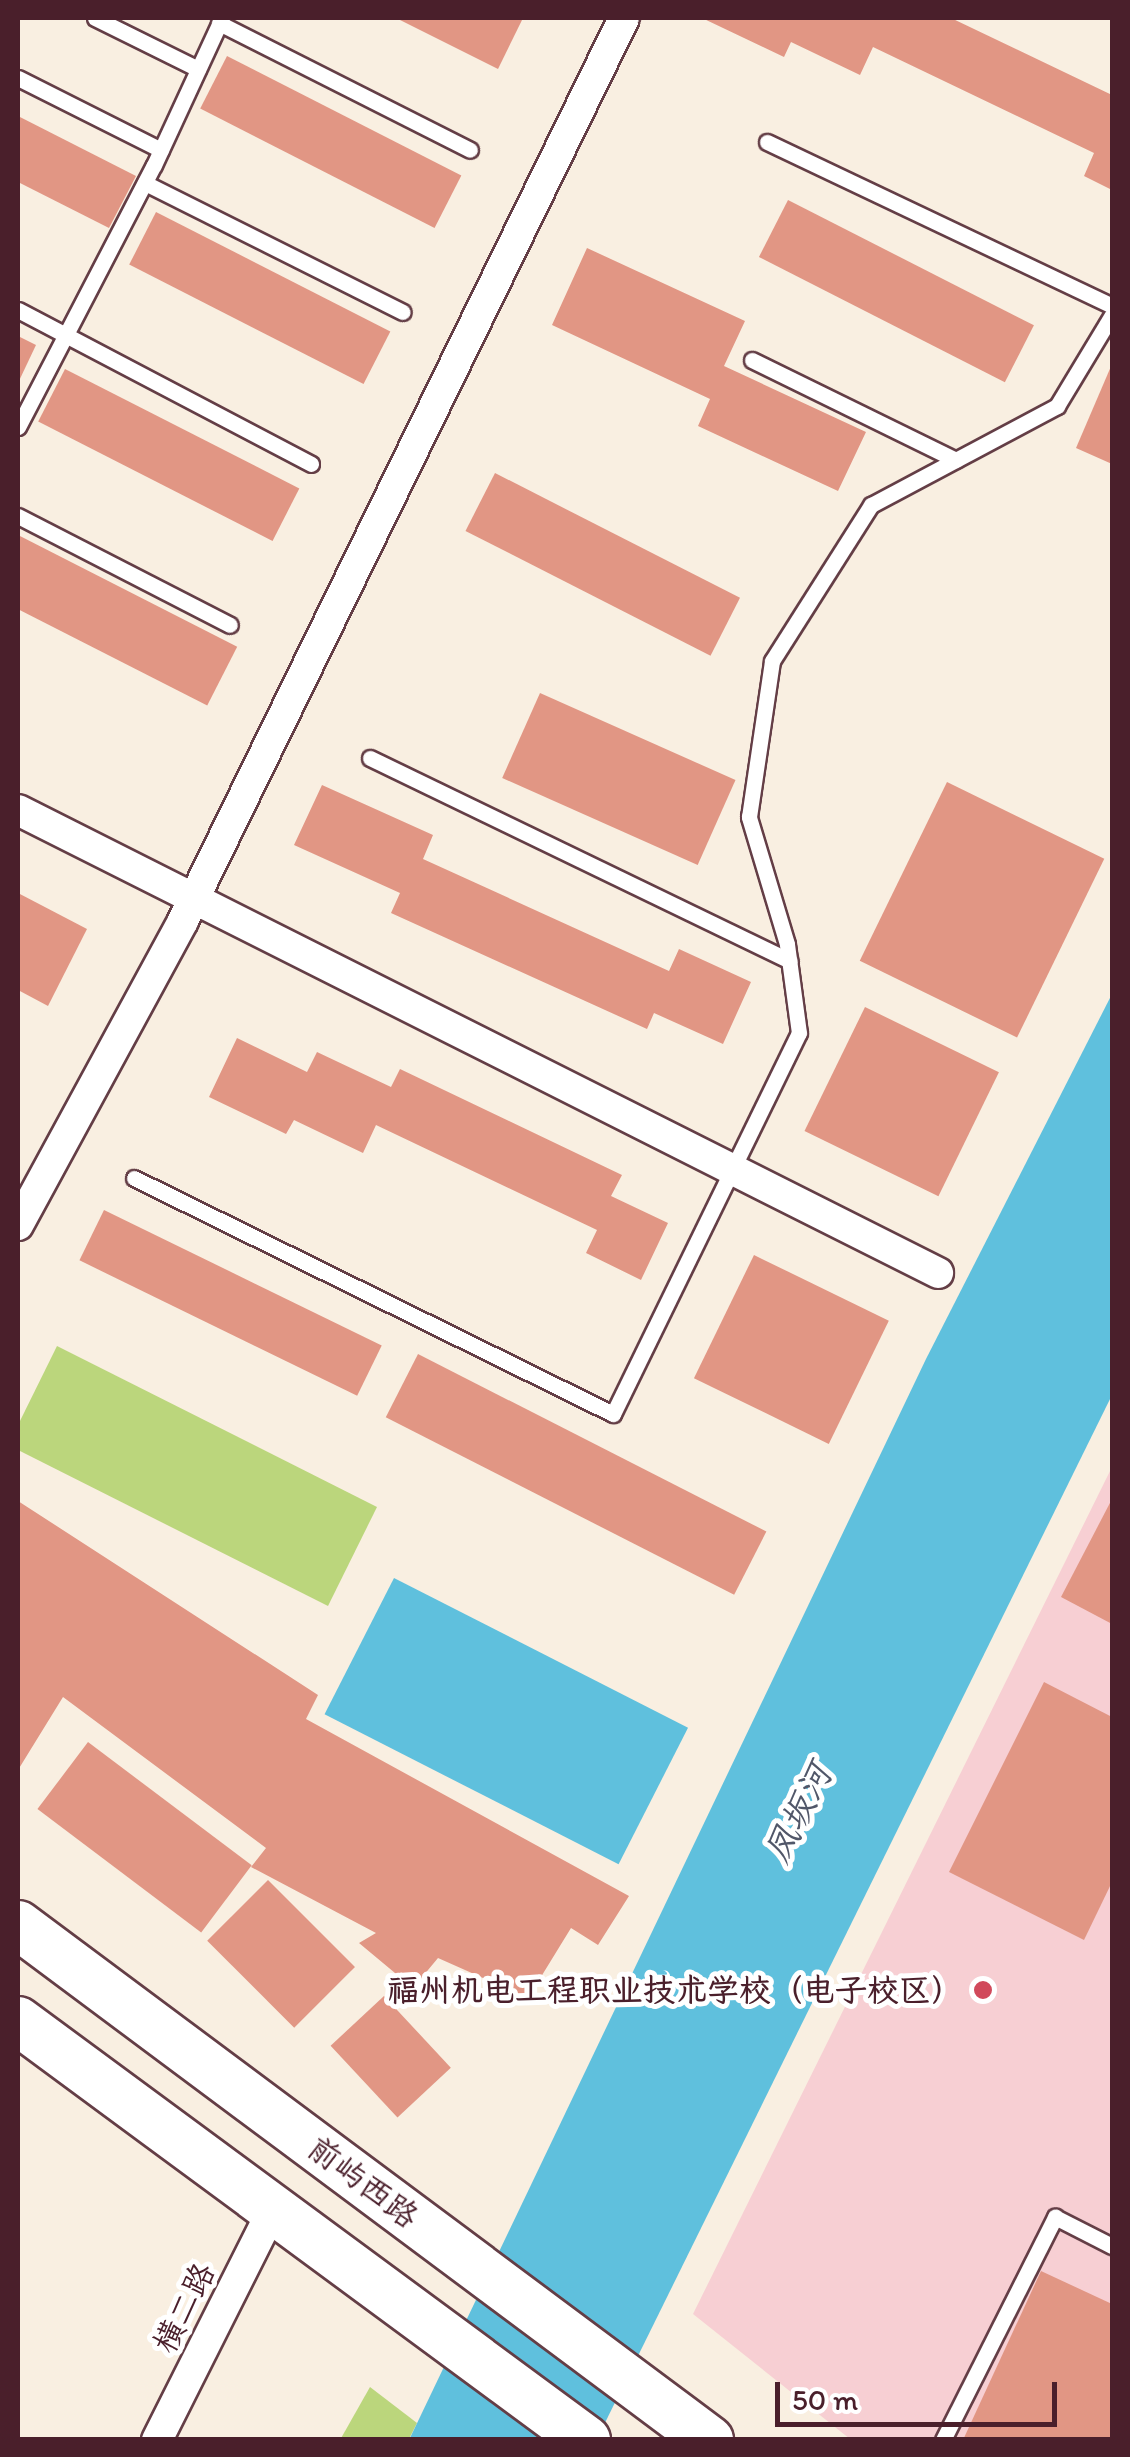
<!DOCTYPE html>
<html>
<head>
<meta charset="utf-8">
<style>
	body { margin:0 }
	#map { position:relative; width:1130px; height:2457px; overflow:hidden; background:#f9efe1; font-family:Itim,"LXGW WenKai TC",sans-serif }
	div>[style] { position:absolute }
	.built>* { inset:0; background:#f7cfd3 }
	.green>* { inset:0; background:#bbd67c }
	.water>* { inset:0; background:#5fc0dd; transform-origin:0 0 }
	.building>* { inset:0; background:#e19684; transform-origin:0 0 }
	.roads { filter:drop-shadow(2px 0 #643e46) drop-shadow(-2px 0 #643e46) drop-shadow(0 2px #643e46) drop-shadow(0 -2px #643e46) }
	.lane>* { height:15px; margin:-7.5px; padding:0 7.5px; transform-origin:7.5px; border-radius:7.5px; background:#fff }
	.street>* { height:30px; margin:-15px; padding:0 15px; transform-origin:15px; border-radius:15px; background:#fff }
	.primary>* { height:48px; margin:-24px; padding:0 24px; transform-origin:24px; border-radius:24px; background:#fff }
	.dots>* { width:28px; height:28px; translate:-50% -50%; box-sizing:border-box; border:5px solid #fff; border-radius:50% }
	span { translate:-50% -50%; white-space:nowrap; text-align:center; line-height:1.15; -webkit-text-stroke:10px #fff; paint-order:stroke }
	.poi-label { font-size:32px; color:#4a1f2b; font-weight:700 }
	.right { translate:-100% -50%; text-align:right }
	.street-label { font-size:32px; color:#4a1f2b }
	.water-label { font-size:35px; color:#515769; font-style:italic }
	.frame { position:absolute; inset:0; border:20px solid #4a1f2b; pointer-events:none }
	.scale { position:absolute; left:775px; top:2382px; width:282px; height:45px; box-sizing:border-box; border:5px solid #4a1f2b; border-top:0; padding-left:12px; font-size:30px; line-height:35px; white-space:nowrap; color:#4a1f2b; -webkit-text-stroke:8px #fff; paint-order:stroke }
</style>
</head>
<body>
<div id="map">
	<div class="built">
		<div style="clip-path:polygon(1112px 1467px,1112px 2439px,850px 2439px,693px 2314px)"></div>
	</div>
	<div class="green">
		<div style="clip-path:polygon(57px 1346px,377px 1507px,328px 1606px,18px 1450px,18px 1425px)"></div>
		<div style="clip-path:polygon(370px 2387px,417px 2423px,409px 2439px,340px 2440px)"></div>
	</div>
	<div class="water">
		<div style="clip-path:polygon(1112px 994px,1112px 1395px,597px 2439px,409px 2440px,926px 1359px)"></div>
		<div style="left:394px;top:1578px;width:330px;height:153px;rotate:27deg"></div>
	</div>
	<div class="building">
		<div style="clip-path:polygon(396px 18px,523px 18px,498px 69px)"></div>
		<div style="clip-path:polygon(702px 18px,951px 18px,1112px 95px,1112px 190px,1084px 176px,1094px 153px,873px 47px,860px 75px,791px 42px,784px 57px)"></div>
		<div style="left:227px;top:56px;width:263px;height:59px;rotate:27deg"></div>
		<div style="clip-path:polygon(18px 116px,136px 176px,109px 228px,18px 182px)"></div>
		<div style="left:788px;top:200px;width:276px;height:64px;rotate:27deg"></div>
		<div style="left:156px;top:212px;width:263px;height:59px;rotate:27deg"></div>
		<div style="clip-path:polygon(587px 248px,745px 321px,724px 366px,866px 432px,838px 491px,698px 426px,710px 399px,552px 325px)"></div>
		<div style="clip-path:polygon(18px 336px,36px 345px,18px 383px)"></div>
		<div style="clip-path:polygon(1112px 364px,1112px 464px,1076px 448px)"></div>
		<div style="left:65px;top:369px;width:263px;height:59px;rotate:27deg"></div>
		<div style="left:495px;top:473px;width:275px;height:65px;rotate:27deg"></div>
		<div style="left:18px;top:535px;width:246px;height:66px;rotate:27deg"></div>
		<div style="left:540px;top:693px;width:214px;height:93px;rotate:24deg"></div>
		<div style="left:947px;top:782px;width:175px;height:199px;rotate:26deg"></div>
		<div style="clip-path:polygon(322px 785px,433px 835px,423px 859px,669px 971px,679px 949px,751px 982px,723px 1044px,654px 1013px,647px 1029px,391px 913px,400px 893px,294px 845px)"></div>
		<div style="clip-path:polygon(18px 893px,87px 929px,48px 1006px,18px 990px)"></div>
		<div style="left:865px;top:1007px;width:149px;height:138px;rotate:26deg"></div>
		<div style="clip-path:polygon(237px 1038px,307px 1072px,317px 1052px,391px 1087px,400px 1069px,622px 1175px,611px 1196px,668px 1223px,641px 1280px,586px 1253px,597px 1230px,376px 1125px,363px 1153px,294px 1120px,286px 1134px,209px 1097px)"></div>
		<div style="left:104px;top:1210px;width:309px;height:56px;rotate:26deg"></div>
		<div style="left:754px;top:1255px;width:150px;height:137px;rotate:26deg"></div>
		<div style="left:418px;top:1354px;width:391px;height:71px;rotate:27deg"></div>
		<div style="clip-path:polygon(1112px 1499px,1112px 1624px,1061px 1597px)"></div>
		<div style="clip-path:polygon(18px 1501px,318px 1695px,306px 1719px,629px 1896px,598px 1945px,571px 1928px,528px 1998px,438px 1958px,413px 1988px,359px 1943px,376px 1933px,251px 1867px,266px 1848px,63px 1697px,18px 1770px)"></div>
		<div style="clip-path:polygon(1044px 1682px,1112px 1717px,1112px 1882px,1084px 1940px,949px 1872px)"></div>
		<div style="left:88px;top:1742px;width:205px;height:84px;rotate:37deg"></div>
		<div style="left:268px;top:1880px;width:123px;height:86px;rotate:45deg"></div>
		<div style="left:384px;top:1996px;width:98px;height:73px;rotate:47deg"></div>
		<div style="clip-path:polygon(1041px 2271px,1112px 2304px,1112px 2440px,963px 2440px)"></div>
	</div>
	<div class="roads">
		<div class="lane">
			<div style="left:95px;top:18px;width:115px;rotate:26.3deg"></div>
			<div style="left:219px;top:23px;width:281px;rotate:26.8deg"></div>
			<div style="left:18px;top:78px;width:160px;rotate:26.7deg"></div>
			<div style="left:767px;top:142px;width:382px;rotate:25.4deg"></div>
			<div style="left:145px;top:183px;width:288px;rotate:26.6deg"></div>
			<div style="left:18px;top:310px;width:331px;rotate:27.7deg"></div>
			<div style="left:752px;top:360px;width:227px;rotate:26.1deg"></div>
			<div style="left:18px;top:427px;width:295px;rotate:-62.6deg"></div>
			<div style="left:154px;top:165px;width:162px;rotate:-65.2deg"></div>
			<div style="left:18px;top:516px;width:238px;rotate:27.2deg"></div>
			<div style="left:370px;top:758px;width:466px;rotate:25.8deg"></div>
			<div style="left:134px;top:1178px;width:534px;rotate:26.23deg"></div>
			<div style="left:613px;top:1414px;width:424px;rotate:-64deg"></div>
			<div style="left:799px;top:1033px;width:90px;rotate:-97.7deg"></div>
			<div style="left:787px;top:944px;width:133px;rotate:-106.7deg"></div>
			<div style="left:749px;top:817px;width:158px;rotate:-81.6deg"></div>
			<div style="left:772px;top:661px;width:185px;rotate:-57.6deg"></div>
			<div style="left:871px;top:505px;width:211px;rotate:-28deg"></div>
			<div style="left:1057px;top:406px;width:106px;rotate:-58.9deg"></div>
			<div style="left:943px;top:2440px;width:250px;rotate:-63.3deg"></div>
			<div style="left:1055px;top:2217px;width:64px;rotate:27deg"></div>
		</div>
		<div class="street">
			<div style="left:18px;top:810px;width:1030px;rotate:26.71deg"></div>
			<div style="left:18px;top:1225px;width:346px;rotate:-61.5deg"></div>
			<div style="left:183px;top:921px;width:1005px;rotate:-63.97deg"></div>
			<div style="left:157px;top:2440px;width:261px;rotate:-63.3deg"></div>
		</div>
		<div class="primary">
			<div style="left:18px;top:1925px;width:862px;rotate:36.7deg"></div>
			<div style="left:18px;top:2021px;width:706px;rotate:36.42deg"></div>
		</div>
	</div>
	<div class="dots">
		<div style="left:983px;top:1990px;background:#d1495b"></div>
	</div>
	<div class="poi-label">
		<span class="right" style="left:963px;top:1990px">福州机电工程职业技术学校（电子校区）</span>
	</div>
	<div class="street-label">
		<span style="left:363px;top:2182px;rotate:37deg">前屿西路</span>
		<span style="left:184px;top:2308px;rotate:-63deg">横二路</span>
	</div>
	<div class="water-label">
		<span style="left:798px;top:1813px;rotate:-63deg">凤坂河</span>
	</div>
	<div class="frame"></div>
	<div class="scale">50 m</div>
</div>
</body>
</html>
